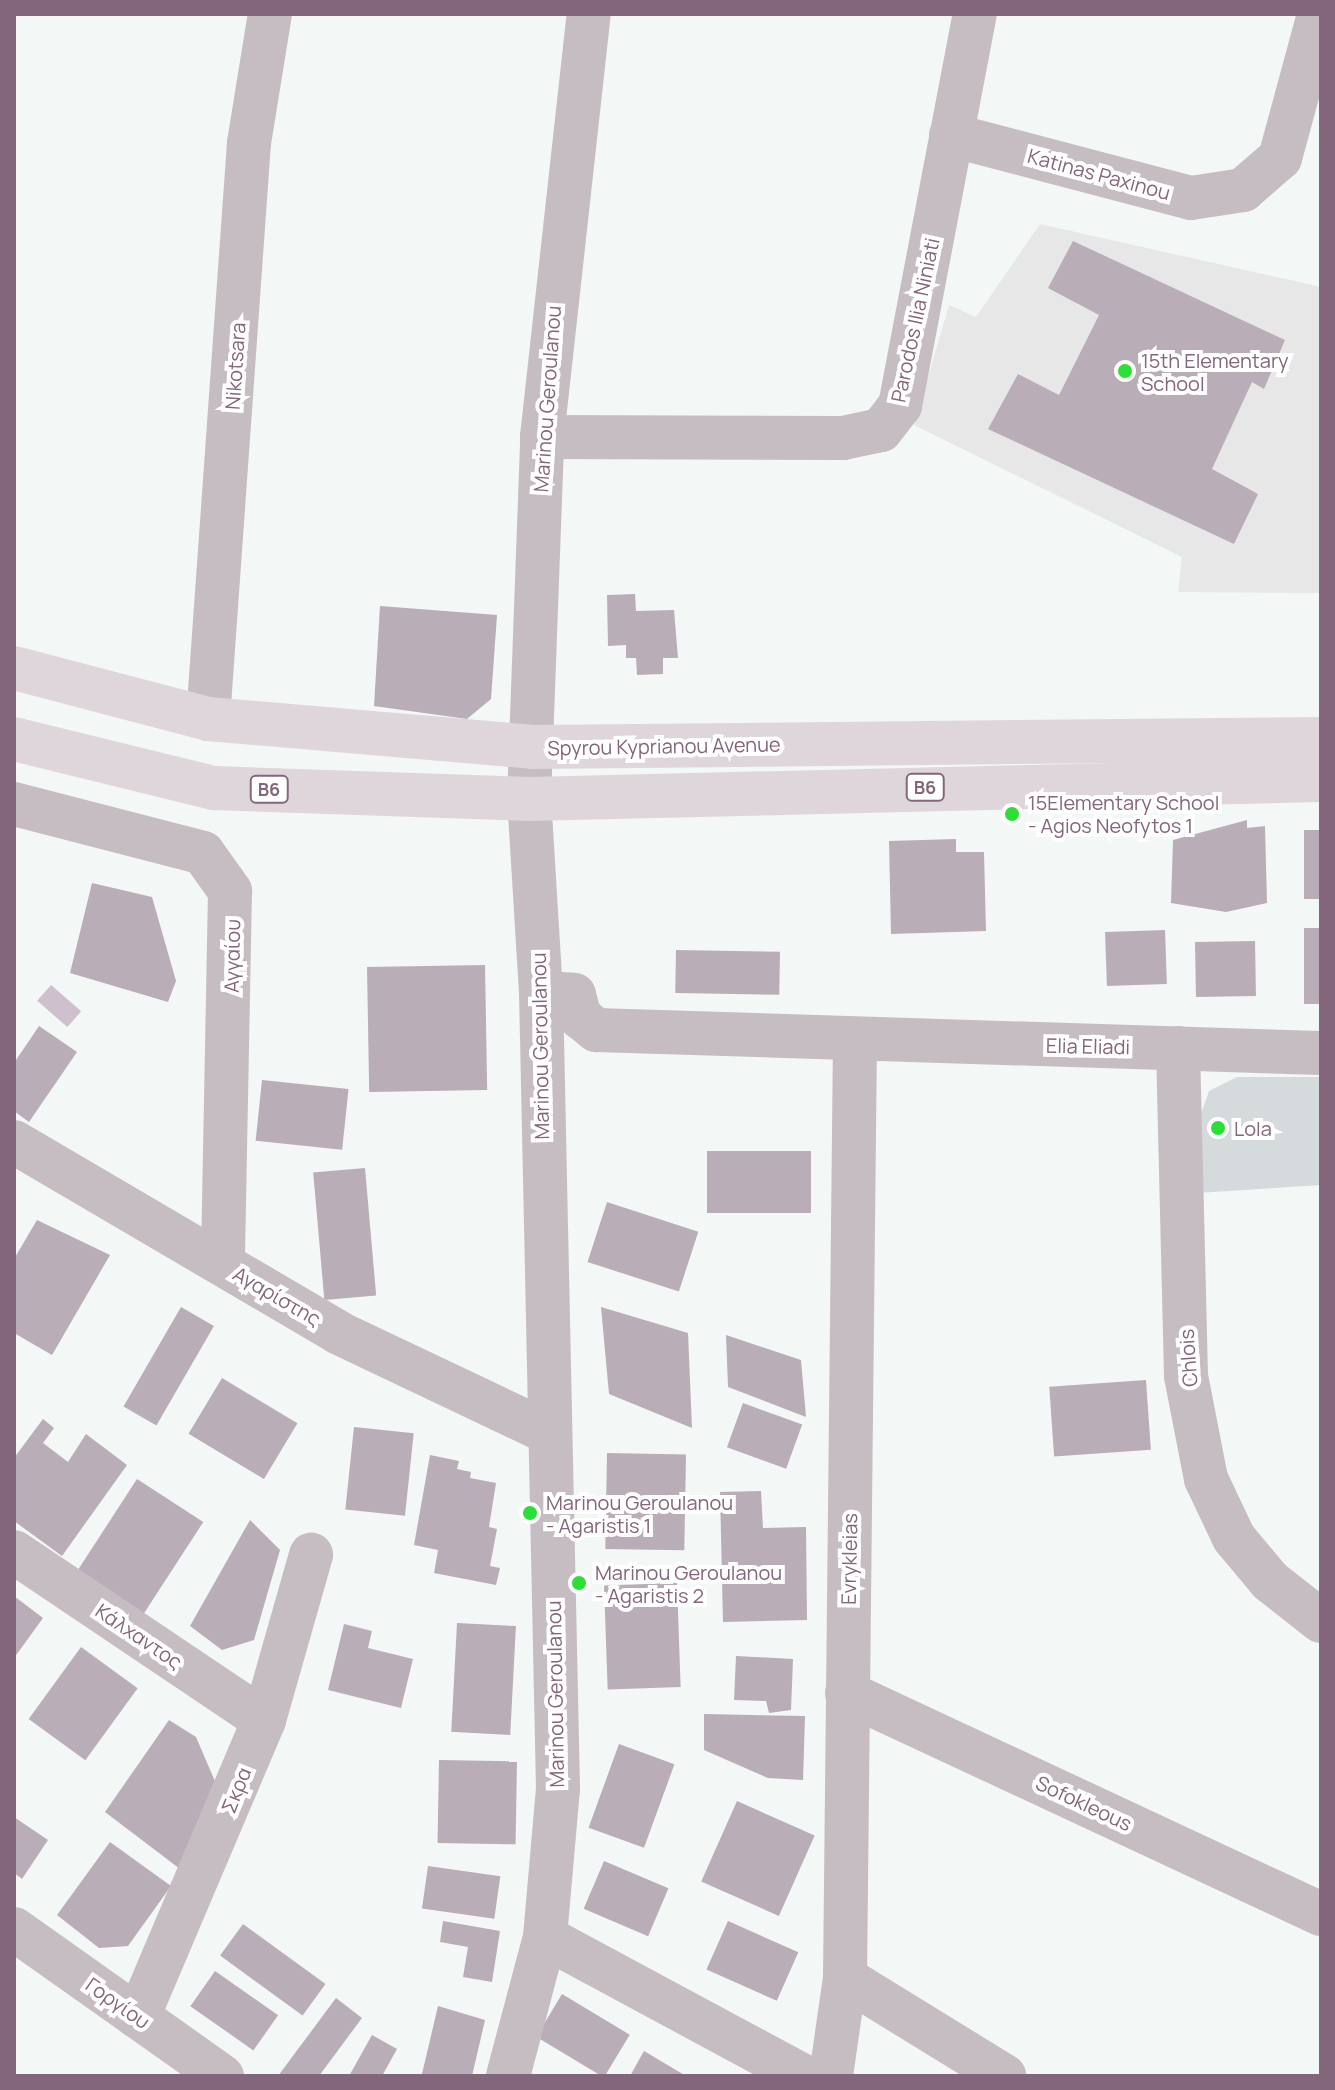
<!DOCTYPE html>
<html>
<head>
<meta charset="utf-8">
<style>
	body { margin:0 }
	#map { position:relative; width:1335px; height:2090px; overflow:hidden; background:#f3f7f6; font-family:Manrope,sans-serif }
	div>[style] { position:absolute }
	.built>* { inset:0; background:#e7e7e8 }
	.green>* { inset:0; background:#d5dadd }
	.water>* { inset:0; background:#cec0cc; transform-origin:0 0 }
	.building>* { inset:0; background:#b9adb7; transform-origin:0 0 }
	.minor>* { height:44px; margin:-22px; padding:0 22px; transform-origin:22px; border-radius:22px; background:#c6bdc3 }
	.major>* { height:44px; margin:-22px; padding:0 22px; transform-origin:22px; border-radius:22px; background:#dfd6dc }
	.dots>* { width:22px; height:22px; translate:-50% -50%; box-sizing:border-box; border:4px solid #fff; border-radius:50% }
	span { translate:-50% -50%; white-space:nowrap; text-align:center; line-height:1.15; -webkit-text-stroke:8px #fff; paint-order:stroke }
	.shield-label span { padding:2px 6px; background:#fff; border:2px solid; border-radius:6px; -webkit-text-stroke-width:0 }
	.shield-label { font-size:18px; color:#84667c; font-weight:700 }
	.street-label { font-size:20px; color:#84667c }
	.poi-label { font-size:20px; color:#84667c }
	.left { translate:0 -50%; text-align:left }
	.frame { position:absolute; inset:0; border:16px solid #84667c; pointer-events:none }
</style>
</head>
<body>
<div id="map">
	<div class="built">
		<div style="clip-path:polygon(1040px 224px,1321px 287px,1321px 593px,1178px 592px,1182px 557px,914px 425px,949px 305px,976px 317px)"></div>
	</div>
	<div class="green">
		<div style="clip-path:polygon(1237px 1077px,1321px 1077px,1321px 1185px,1197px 1193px,1195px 1131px,1209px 1091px)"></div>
	</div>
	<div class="water">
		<div style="left:51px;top:985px;width:40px;height:21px;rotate:41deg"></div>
	</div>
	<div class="building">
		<div style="clip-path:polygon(1073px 241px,1285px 340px,1264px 389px,1252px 382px,1212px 469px,1258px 494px,1234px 544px,988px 429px,1018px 374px,1059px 395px,1099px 315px,1048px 288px)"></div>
		<div style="clip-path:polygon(635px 594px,636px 611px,674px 610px,678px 658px,663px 658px,663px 674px,637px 675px,636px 658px,626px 658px,626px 645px,608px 646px,607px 595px)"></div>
		<div style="clip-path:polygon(380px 606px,497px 615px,491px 699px,467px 719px,374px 706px)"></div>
		<div style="clip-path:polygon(1247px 820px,1247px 828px,1265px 826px,1267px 903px,1226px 912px,1171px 903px,1173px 840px)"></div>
		<div style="left:1304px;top:830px;width:17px;height:69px"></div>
		<div style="clip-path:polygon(956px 839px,956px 852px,984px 852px,986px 931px,891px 934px,889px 841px)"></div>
		<div style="clip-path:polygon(92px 883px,152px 897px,176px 981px,168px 1002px,70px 973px)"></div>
		<div style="left:1304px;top:928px;width:17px;height:76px"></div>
		<div style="left:1165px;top:930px;width:54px;height:60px;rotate:88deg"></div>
		<div style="left:1255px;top:941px;width:55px;height:60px;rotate:89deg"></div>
		<div style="left:676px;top:950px;width:104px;height:43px;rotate:1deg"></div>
		<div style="left:485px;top:965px;width:125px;height:118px;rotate:89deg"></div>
		<div style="clip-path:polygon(39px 1026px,77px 1052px,29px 1122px,14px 1111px,14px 1063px)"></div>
		<div style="left:262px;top:1080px;width:87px;height:61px;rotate:6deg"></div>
		<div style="left:811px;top:1151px;width:62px;height:104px;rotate:90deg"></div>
		<div style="left:365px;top:1168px;width:128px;height:52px;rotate:85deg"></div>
		<div style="left:607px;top:1202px;width:96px;height:63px;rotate:18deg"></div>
		<div style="clip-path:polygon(37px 1220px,110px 1255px,52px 1355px,14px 1333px,14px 1259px)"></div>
		<div style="left:181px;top:1307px;width:38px;height:115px;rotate:30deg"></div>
		<div style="clip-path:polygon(601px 1307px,688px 1333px,692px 1428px,609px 1394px)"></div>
		<div style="clip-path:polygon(726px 1335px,801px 1360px,806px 1417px,728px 1387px)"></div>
		<div style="left:222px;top:1378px;width:88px;height:65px;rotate:31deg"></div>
		<div style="left:1146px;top:1380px;width:70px;height:97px;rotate:86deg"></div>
		<div style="left:743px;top:1403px;width:63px;height:47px;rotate:20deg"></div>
		<div style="clip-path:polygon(43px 1419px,54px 1428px,43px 1443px,68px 1462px,86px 1434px,127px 1465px,62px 1556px,14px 1521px,14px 1458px)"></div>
		<div style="left:354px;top:1427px;width:60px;height:83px;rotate:6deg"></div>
		<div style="left:607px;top:1453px;width:79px;height:96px;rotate:1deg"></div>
		<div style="clip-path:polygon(430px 1455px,459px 1461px,457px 1469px,471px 1472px,470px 1478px,496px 1483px,489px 1527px,497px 1529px,490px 1566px,500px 1568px,496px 1585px,434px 1573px,438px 1550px,414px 1545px)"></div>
		<div style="left:137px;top:1479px;width:79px;height:110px;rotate:33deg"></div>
		<div style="clip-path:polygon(761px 1491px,763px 1528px,806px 1527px,807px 1620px,723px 1622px,720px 1492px)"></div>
		<div style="clip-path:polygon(250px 1520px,280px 1550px,254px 1640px,222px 1650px,190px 1626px)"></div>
		<div style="left:677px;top:1583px;width:104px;height:73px;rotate:88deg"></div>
		<div style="clip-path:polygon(14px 1596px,43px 1618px,14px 1658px)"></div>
		<div style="left:457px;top:1623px;width:59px;height:109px;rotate:3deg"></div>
		<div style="clip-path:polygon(344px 1624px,372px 1631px,368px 1648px,413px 1659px,401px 1708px,328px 1690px)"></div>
		<div style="left:81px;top:1647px;width:70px;height:89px;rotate:36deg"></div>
		<div style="clip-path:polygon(736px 1656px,793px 1659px,791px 1710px,769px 1713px,766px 1701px,734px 1700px)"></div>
		<div style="clip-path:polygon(704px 1714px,805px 1716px,803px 1780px,768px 1778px,704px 1750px)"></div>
		<div style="clip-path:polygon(169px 1720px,196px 1737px,217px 1786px,184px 1872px,105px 1812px)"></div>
		<div style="left:619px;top:1744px;width:59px;height:89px;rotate:20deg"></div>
		<div style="left:439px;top:1760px;width:78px;height:83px;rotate:1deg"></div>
		<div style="left:737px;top:1801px;width:85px;height:88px;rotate:24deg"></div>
		<div style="clip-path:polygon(14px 1817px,48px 1840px,22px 1879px,14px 1873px)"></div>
		<div style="clip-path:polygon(110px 1842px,171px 1886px,128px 1946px,99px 1948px,57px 1915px)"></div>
		<div style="left:604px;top:1861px;width:70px;height:52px;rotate:23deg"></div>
		<div style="left:428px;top:1866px;width:73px;height:43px;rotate:8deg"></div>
		<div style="clip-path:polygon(443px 1921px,500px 1931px,492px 1982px,463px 1977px,468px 1947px,440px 1942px)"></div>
		<div style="left:728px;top:1921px;width:77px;height:53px;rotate:24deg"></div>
		<div style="left:243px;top:1924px;width:102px;height:39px;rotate:36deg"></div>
		<div style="left:215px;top:1971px;width:77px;height:43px;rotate:35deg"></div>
		<div style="left:562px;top:1994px;width:79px;height:50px;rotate:31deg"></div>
		<div style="clip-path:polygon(336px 1998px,362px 2018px,319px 2076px,278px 2076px)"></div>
		<div style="clip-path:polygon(438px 2006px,485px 2020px,472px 2076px,422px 2074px)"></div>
		<div style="clip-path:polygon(372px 2035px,397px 2049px,382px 2076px,349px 2076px)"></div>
		<div style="clip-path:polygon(644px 2051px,686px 2076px,630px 2076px)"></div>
	</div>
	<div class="minor">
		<div style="left:951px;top:135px;width:248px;rotate:14.7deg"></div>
		<div style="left:1191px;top:198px;width:53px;rotate:-8.7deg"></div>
		<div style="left:1243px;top:190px;width:49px;rotate:-40.9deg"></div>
		<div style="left:1280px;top:158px;width:149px;rotate:-74.8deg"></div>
		<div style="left:542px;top:437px;width:301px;rotate:0.2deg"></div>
		<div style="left:843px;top:438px;width:39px;rotate:-12deg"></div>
		<div style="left:881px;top:430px;width:31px;rotate:-52deg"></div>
		<div style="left:900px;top:406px;width:399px;rotate:-79.2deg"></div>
		<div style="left:208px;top:719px;width:577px;rotate:-85.93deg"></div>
		<div style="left:249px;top:143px;width:131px;rotate:-80.8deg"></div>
		<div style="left:14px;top:804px;width:195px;rotate:14.5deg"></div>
		<div style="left:203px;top:853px;width:47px;rotate:54.6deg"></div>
		<div style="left:230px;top:891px;width:373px;rotate:91.1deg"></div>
		<div style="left:541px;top:993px;width:33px;rotate:3deg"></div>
		<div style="left:574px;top:995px;width:23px;rotate:75deg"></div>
		<div style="left:580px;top:1017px;width:21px;rotate:39deg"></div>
		<div style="left:596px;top:1030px;width:725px;rotate:1.82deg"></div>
		<div style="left:1178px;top:1048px;width:328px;rotate:88.6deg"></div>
		<div style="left:1186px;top:1376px;width:105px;rotate:79deg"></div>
		<div style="left:1206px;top:1479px;width:65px;rotate:64.6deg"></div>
		<div style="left:1234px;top:1538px;width:56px;rotate:50.1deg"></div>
		<div style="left:1270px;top:1581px;width:65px;rotate:38.1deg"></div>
		<div style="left:14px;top:1142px;width:377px;rotate:30.4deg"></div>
		<div style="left:339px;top:1333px;width:233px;rotate:25.4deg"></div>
		<div style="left:14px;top:1552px;width:301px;rotate:33.9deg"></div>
		<div style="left:847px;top:1693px;width:523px;rotate:25deg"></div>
		<div style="left:14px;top:1929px;width:255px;rotate:35.3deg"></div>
		<div style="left:545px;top:1937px;width:293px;rotate:28.3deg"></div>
		<div style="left:845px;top:1978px;width:187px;rotate:31.6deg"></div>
		<div style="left:138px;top:2017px;width:323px;rotate:-67deg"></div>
		<div style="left:264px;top:1720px;width:172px;rotate:-74.1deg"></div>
		<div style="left:508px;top:2076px;width:144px;rotate:-75.1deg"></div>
		<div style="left:545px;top:1937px;width:149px;rotate:-85deg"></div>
		<div style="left:558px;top:1789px;width:796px;rotate:-91.22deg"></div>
		<div style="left:541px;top:993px;width:194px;rotate:-93.5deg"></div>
		<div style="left:529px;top:799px;width:362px;rotate:-87.9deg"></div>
		<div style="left:542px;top:437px;width:426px;rotate:-83.7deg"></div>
		<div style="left:831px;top:2076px;width:99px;rotate:-81.9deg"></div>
		<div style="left:845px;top:1978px;width:938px;rotate:-89.39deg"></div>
	</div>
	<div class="major">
		<div style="left:14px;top:668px;width:201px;rotate:14.7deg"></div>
		<div style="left:208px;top:719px;width:326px;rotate:4.9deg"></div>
		<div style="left:533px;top:747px;width:788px;rotate:-0.58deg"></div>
		<div style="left:14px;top:739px;width:206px;rotate:13.8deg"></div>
		<div style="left:214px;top:788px;width:315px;rotate:2deg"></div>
		<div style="left:529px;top:799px;width:792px;rotate:-1.37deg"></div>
	</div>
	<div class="dots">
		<div style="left:1125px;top:371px;background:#2bdf37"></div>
		<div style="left:1012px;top:814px;background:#2bdf37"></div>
		<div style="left:1218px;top:1128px;background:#2bdf37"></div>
		<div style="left:530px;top:1513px;background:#2bdf37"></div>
		<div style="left:579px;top:1583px;background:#2bdf37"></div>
	</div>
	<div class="shield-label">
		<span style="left:925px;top:787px">B6</span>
		<span style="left:269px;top:789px">B6</span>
	</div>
	<div class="street-label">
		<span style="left:1099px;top:174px;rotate:15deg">Katinas Paxinou</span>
		<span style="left:915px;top:320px;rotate:-78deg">Parodos Ilia Niniati</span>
		<span style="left:235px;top:366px;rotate:-86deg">Nikotsara</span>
		<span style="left:547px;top:399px;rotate:-86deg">Marinou Geroulanou</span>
		<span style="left:664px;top:746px;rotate:-1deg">Spyrou Kyprianou Avenue</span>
		<span style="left:232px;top:956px;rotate:-89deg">Αγγαίου</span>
		<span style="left:540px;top:1046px;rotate:-91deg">Marinou Geroulanou</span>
		<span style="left:1088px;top:1046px;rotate:1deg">Elia Eliadi</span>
		<span style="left:277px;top:1296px;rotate:30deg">Αγαρίστης</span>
		<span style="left:1188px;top:1358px;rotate:-94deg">Chlois</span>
		<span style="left:849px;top:1559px;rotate:-89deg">Evrykleias</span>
		<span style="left:139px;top:1636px;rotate:34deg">Κάλχαντος</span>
		<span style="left:555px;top:1694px;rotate:-91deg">Marinou Geroulanou</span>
		<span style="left:236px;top:1790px;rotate:-68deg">Σκρα</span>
		<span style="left:1084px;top:1803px;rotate:25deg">Sofokleous</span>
		<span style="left:118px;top:2003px;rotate:35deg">Γοργίου</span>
	</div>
	<div class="poi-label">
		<span class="left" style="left:1141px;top:372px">15th Elementary<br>School</span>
		<span class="left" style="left:1028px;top:814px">15Elementary School<br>- Agios Neofytos 1</span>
		<span class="left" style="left:1234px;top:1128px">Lola</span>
		<span class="left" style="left:546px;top:1514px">Marinou Geroulanou<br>- Agaristis 1</span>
		<span class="left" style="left:595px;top:1584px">Marinou Geroulanou<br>- Agaristis 2</span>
	</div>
	<div class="frame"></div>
</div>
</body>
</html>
